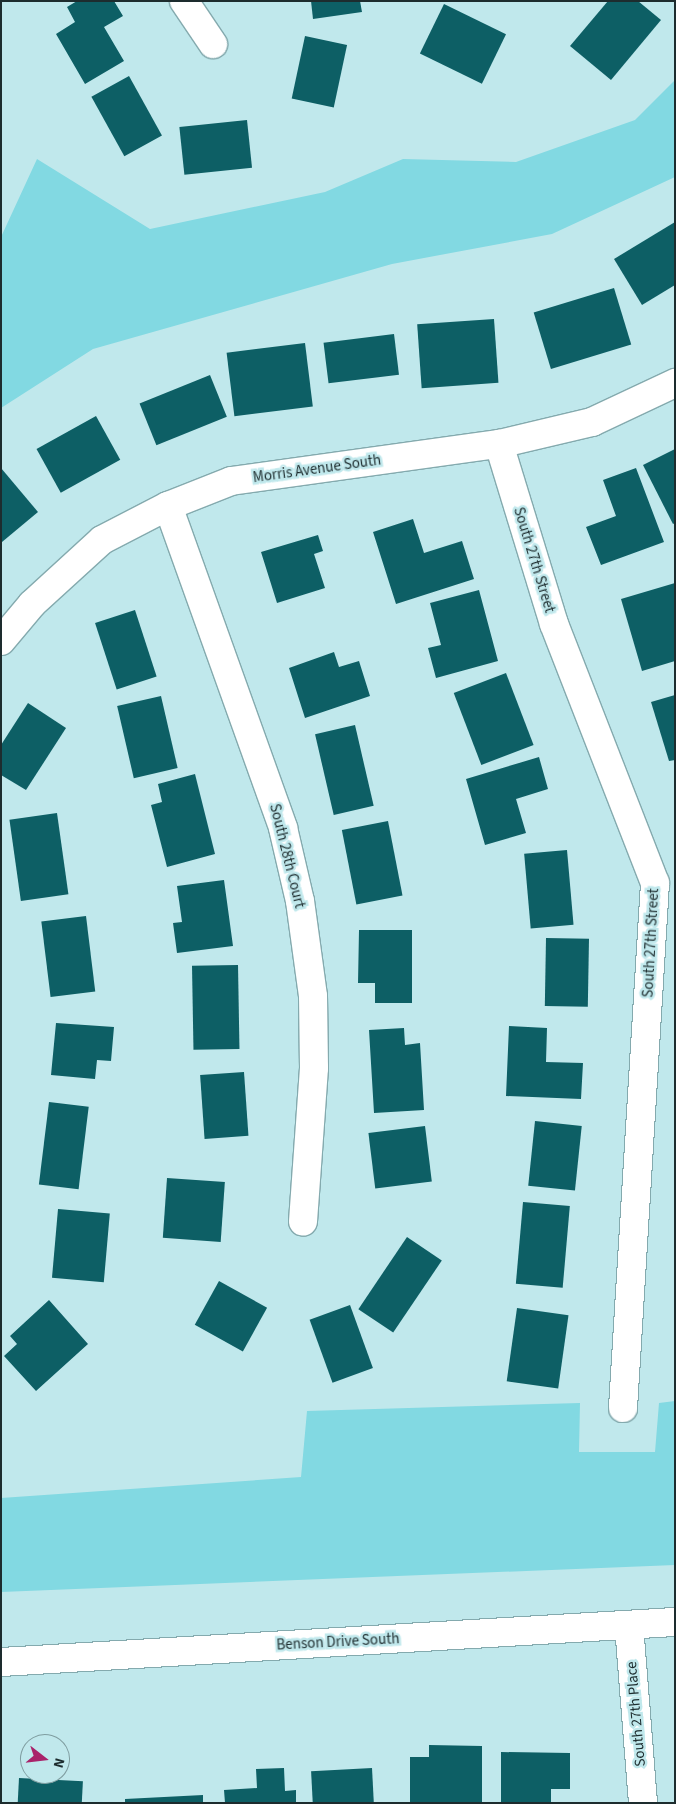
<!DOCTYPE html>
<html>
<head>
<meta charset="utf-8">
<style>
	body { margin:0 }
	#map { position:relative; width:676px; height:1804px; overflow:hidden; background:#c0e8ec; font-family:"Source Sans 3",sans-serif }
	div>[style] { position:absolute }
	.green>* { inset:0; background:#82d9e2 }
	.building>* { inset:0; background:#0d5f65; transform-origin:0 0 }
	.roads { filter:drop-shadow(1px 0 #84aaae) drop-shadow(-1px 0 #84aaae) drop-shadow(0 1px #84aaae) drop-shadow(0 -1px #84aaae) }
	.minor>* { height:28px; margin:-14px; padding:0 14px; transform-origin:14px; border-radius:14px; background:#fff }
	.primary>* { height:28px; margin:-14px; padding:0 14px; transform-origin:14px; border-radius:14px; background:#fff }
	span { translate:-50% -50%; white-space:nowrap; text-align:center; line-height:1.15; -webkit-text-stroke:5px #c0e8ec; paint-order:stroke }
	.street-label { font-size:15px; color:#1d2c2e }
	.frame { position:absolute; inset:0; border:2px solid #1d2c2e; pointer-events:none }
	.north { position:absolute; left:20px; top:1734px; width:50px; height:50px; box-sizing:border-box; background:#c0e8ec; border:1px solid #7f9da0; border-radius:50%; rotate:106deg; font-size:14px; font-weight:700; line-height:20px; text-align:center; color:#1d2c2e }
	.north::after { content:''; display:block; margin:auto; width:18px; height:22px; background:#a9236a; clip-path:polygon(50% 0,100% 100%,50% 72%,0 100%) }
</style>
</head>
<body>
<div id="map">
	<div class="green">
		<div style="clip-path:polygon(675px 80px,675px 177px,552px 234px,392px 264px,93px 349px,1px 408px,1px 237px,37px 159px,150px 229px,325px 192px,403px 159px,516px 162px,635px 120px)"></div>
		<div style="clip-path:polygon(675px 1401px,675px 1565px,1px 1592px,1px 1498px,301px 1477px,307px 1411px,580px 1403px,579px 1452px,655px 1452px,659px 1403px)"></div>
	</div>
	<div class="building">
		<div style="clip-path:polygon(77px 1px,114px 1px,123px 16px,104px 27px,124px 61px,85px 84px,56px 34px,75px 22px,67px 7px)"></div>
		<div style="clip-path:polygon(311px 1px,360px 1px,362px 12px,313px 19px)"></div>
		<div style="clip-path:polygon(608px 1px,638px 1px,661px 20px,611px 80px,570px 46px)"></div>
		<div style="left:444px;top:4px;width:69px;height:55px;rotate:26deg"></div>
		<div style="left:305px;top:36px;width:43px;height:64px;rotate:12deg"></div>
		<div style="left:129px;top:76px;width:68px;height:43px;rotate:61deg"></div>
		<div style="left:247px;top:120px;width:48px;height:68px;rotate:84deg"></div>
		<div style="clip-path:polygon(675px 222px,675px 285px,642px 305px,614px 259px)"></div>
		<div style="left:614px;top:288px;width:59px;height:84px;rotate:73deg"></div>
		<div style="left:494px;top:319px;width:64px;height:77px;rotate:86deg"></div>
		<div style="left:394px;top:334px;width:41px;height:71px;rotate:83deg"></div>
		<div style="left:305px;top:343px;width:64px;height:79px;rotate:83deg"></div>
		<div style="left:210px;top:375px;width:45px;height:76px;rotate:68deg"></div>
		<div style="left:96px;top:416px;width:50px;height:68px;rotate:61deg"></div>
		<div style="clip-path:polygon(675px 449px,675px 523px,673px 524px,643px 465px)"></div>
		<div style="clip-path:polygon(1px 468px,38px 512px,2px 542px,1px 540px)"></div>
		<div style="clip-path:polygon(636px 468px,664px 542px,601px 565px,586px 527px,616px 516px,603px 480px)"></div>
		<div style="clip-path:polygon(413px 519px,424px 553px,462px 541px,474px 579px,396px 604px,373px 532px)"></div>
		<div style="clip-path:polygon(318px 535px,323px 551px,314px 554px,325px 588px,277px 603px,261px 552px)"></div>
		<div style="clip-path:polygon(675px 583px,675px 661px,642px 671px,621px 599px)"></div>
		<div style="clip-path:polygon(479px 590px,498px 661px,436px 678px,428px 648px,441px 645px,430px 603px)"></div>
		<div style="left:135px;top:610px;width:70px;height:42px;rotate:72deg"></div>
		<div style="clip-path:polygon(334px 652px,339px 667px,359px 661px,370px 696px,305px 718px,289px 668px)"></div>
		<div style="left:506px;top:673px;width:77px;height:56px;rotate:69deg"></div>
		<div style="clip-path:polygon(675px 695px,675px 760px,669px 761px,651px 702px)"></div>
		<div style="left:161px;top:696px;width:74px;height:45px;rotate:77deg"></div>
		<div style="clip-path:polygon(28px 703px,66px 728px,26px 790px,1px 775px,1px 745px)"></div>
		<div style="left:355px;top:725px;width:83px;height:41px;rotate:77deg"></div>
		<div style="clip-path:polygon(539px 757px,548px 789px,516px 799px,526px 833px,485px 845px,466px 779px)"></div>
		<div style="clip-path:polygon(195px 774px,215px 854px,167px 867px,151px 805px,162px 802px,158px 784px)"></div>
		<div style="left:57px;top:813px;width:82px;height:48px;rotate:82deg"></div>
		<div style="left:388px;top:821px;width:76px;height:47px;rotate:79deg"></div>
		<div style="left:567px;top:850px;width:75px;height:43px;rotate:85deg"></div>
		<div style="clip-path:polygon(224px 880px,233px 946px,177px 953px,173px 923px,182px 922px,177px 886px)"></div>
		<div style="left:86px;top:916px;width:76px;height:45px;rotate:83deg"></div>
		<div style="clip-path:polygon(359px 930px,412px 930px,412px 1003px,375px 1003px,375px 983px,358px 983px)"></div>
		<div style="left:546px;top:938px;width:43px;height:68px;rotate:1deg"></div>
		<div style="left:238px;top:965px;width:84px;height:46px;rotate:89deg"></div>
		<div style="clip-path:polygon(56px 1023px,114px 1027px,111px 1061px,97px 1060px,95px 1079px,51px 1075px)"></div>
		<div style="clip-path:polygon(509px 1026px,547px 1028px,546px 1062px,583px 1063px,581px 1099px,506px 1096px)"></div>
		<div style="clip-path:polygon(404px 1028px,405px 1045px,420px 1043px,424px 1110px,374px 1113px,369px 1030px)"></div>
		<div style="left:244px;top:1072px;width:64px;height:44px;rotate:86deg"></div>
		<div style="left:49px;top:1102px;width:40px;height:83px;rotate:7deg"></div>
		<div style="left:535px;top:1121px;width:47px;height:65px;rotate:6deg"></div>
		<div style="left:425px;top:1126px;width:56px;height:57px;rotate:83deg"></div>
		<div style="left:167px;top:1178px;width:58px;height:60px;rotate:4deg"></div>
		<div style="left:523px;top:1202px;width:47px;height:82px;rotate:5deg"></div>
		<div style="left:58px;top:1209px;width:52px;height:69px;rotate:5deg"></div>
		<div style="left:407px;top:1237px;width:42px;height:87px;rotate:34deg"></div>
		<div style="left:219px;top:1281px;width:55px;height:50px;rotate:29deg"></div>
		<div style="clip-path:polygon(49px 1300px,88px 1344px,36px 1391px,4px 1356px,17px 1344px,10px 1336px)"></div>
		<div style="left:350px;top:1305px;width:67px;height:43px;rotate:70deg"></div>
		<div style="left:517px;top:1308px;width:52px;height:74px;rotate:8deg"></div>
		<div style="clip-path:polygon(429px 1745px,482px 1746px,482px 1803px,410px 1802px,410px 1757px,429px 1757px)"></div>
		<div style="clip-path:polygon(501px 1752px,570px 1753px,570px 1789px,551px 1789px,551px 1803px,501px 1803px)"></div>
		<div style="clip-path:polygon(284px 1768px,285px 1791px,296px 1790px,296px 1803px,225px 1803px,224px 1790px,257px 1788px,256px 1769px)"></div>
		<div style="left:372px;top:1768px;width:35px;height:61px;rotate:87deg"></div>
		<div style="left:19px;top:1778px;width:64px;height:25px;rotate:3deg"></div>
		<div style="clip-path:polygon(203px 1795px,203px 1803px,125px 1803px,125px 1799px)"></div>
	</div>
	<div class="roads">
		<div class="minor">
			<div style="left:184px;top:1px;width:52px;rotate:56deg"></div>
			<div style="left:499px;top:444px;width:188px;rotate:73deg"></div>
			<div style="left:554px;top:624px;width:278px;rotate:68.7deg"></div>
			<div style="left:655px;top:883px;width:526px;rotate:93.49deg"></div>
			<div style="left:168px;top:506px;width:342px;rotate:70.3deg"></div>
			<div style="left:283px;top:828px;width:75px;rotate:76.9deg"></div>
			<div style="left:300px;top:901px;width:96px;rotate:82.2deg"></div>
			<div style="left:313px;top:996px;width:72px;rotate:89.2deg"></div>
			<div style="left:314px;top:1068px;width:154px;rotate:94.1deg"></div>
			<div style="left:1px;top:641px;width:48px;rotate:-50deg"></div>
			<div style="left:32px;top:604px;width:95px;rotate:-42.4deg"></div>
			<div style="left:102px;top:540px;width:74px;rotate:-27.3deg"></div>
			<div style="left:168px;top:506px;width:68px;rotate:-21.6deg"></div>
			<div style="left:231px;top:481px;width:271px;rotate:-7.9deg"></div>
			<div style="left:499px;top:444px;width:96px;rotate:-13.3deg"></div>
			<div style="left:592px;top:422px;width:92px;rotate:-25.2deg"></div>
			<div style="left:629px;top:1625px;width:179px;rotate:85.5deg"></div>
		</div>
		<div class="primary">
			<div style="left:1px;top:1662px;width:675px;rotate:-3.4deg"></div>
		</div>
	</div>
	<div class="street-label">
		<span style="left:317px;top:469px;rotate:-8deg">Morris Avenue South</span>
		<span style="left:534px;top:560px;rotate:73deg">South 27th Street</span>
		<span style="left:287px;top:856px;rotate:76deg">South 28th Court</span>
		<span style="left:651px;top:943px;rotate:-87deg">South 27th Street</span>
		<span style="left:338px;top:1642px;rotate:-3deg">Benson Drive South</span>
		<span style="left:636px;top:1714px;rotate:-95deg">South 27th Place</span>
	</div>
	<div class="frame"></div>
	<div class="north">N</div>
</div>
</body>
</html>
